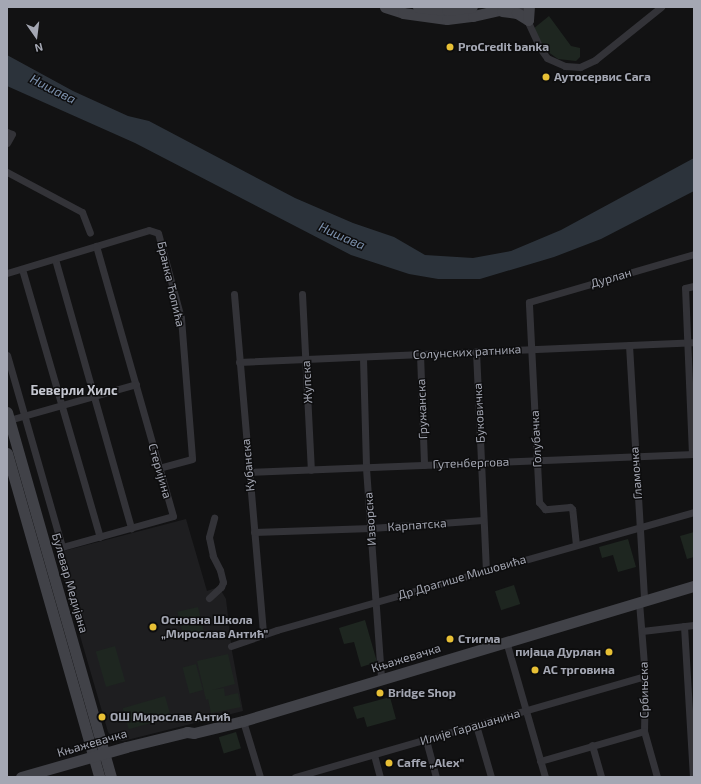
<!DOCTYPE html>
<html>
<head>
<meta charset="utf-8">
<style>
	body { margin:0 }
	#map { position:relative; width:701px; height:784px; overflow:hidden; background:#121213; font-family:"Exo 2",sans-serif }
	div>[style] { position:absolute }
	.built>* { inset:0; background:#1e1e20 }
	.green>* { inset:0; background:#1e2620; transform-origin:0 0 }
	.water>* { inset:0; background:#2c333b }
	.street>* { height:7px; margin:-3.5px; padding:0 3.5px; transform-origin:3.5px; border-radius:3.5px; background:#333338 }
	.secondary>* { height:11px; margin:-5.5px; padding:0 5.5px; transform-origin:5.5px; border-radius:5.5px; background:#414248 }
	.dots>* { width:11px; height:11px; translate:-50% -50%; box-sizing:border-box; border:2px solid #0d0d0e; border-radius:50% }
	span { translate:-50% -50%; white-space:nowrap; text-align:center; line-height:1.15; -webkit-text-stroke:3px #0d0d0e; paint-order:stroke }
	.poi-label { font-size:12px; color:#a4a7b3; font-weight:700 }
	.left { translate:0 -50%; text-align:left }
	.right { translate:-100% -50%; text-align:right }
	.street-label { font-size:12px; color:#a4a7b3 }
	.water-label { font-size:13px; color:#7c91ad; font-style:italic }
	.neighbourhood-label { font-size:13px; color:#c4c6cf; font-weight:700 }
	.frame { position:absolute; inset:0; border:8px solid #a4a7b3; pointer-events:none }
	.north { position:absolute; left:16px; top:16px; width:40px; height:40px; -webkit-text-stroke:3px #0d0d0e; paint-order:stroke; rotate:166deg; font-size:11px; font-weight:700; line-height:16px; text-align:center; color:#a4a7b3 }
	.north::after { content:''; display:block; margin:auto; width:14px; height:18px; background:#a4a7b3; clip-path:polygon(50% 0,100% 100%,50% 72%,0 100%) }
</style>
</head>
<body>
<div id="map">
	<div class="built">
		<div style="clip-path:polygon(186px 519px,207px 591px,219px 587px,226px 599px,232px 651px,243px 711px,123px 741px,116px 741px,108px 732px,56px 553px)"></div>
	</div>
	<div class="green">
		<div style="clip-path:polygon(549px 16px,571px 46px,580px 48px,580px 57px,576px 61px,558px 59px,544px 49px,533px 29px)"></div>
		<div style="clip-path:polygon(694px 532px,694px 557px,687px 559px,680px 536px)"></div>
		<div style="clip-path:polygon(628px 539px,636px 567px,618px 572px,613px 555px,602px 558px,599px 547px)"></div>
		<div style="left:514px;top:585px;width:20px;height:20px;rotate:72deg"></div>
		<div style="left:198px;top:607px;width:27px;height:21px;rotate:77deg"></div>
		<div style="clip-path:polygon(365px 620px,377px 662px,361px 667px,354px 642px,344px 644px,339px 628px)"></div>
		<div style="left:115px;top:646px;width:37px;height:20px;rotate:74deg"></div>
		<div style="clip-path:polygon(228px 654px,235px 684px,212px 690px,224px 688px,225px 696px,238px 693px,241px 707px,211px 713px,208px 699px,206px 700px,197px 661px)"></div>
		<div style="left:196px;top:664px;width:27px;height:14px;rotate:75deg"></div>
		<div style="left:165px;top:696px;width:22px;height:44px;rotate:74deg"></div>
		<div style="clip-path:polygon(390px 697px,396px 719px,367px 727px,364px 717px,357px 719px,353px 707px)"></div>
		<div style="left:236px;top:732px;width:17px;height:18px;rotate:73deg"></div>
	</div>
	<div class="water">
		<div style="clip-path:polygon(7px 55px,73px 91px,128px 116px,149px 121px,295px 198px,353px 223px,394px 237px,425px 255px,473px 258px,511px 251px,561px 230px,694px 158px,694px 191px,601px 239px,554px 257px,480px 279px,438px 279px,409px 274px,351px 255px,135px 143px,7px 86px)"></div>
	</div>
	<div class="street">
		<div style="left:521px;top:7px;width:45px;rotate:65.1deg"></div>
		<div style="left:540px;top:48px;width:12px;rotate:55deg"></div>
		<div style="left:547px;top:58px;width:20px;rotate:24deg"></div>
		<div style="left:565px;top:66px;width:15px;rotate:4deg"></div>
		<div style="left:580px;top:67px;width:17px;rotate:-25deg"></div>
		<div style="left:595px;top:60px;width:85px;rotate:-38.8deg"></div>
		<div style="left:7px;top:132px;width:5px;rotate:22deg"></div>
		<div style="left:12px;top:134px;width:10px;rotate:119deg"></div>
		<div style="left:7px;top:172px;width:85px;rotate:28.1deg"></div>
		<div style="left:82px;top:212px;width:22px;rotate:69deg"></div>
		<div style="left:55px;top:259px;width:280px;rotate:74.2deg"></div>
		<div style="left:22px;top:269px;width:279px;rotate:73.8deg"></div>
		<div style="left:7px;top:273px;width:148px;rotate:-16.8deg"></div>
		<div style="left:149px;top:230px;width:9px;rotate:18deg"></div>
		<div style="left:158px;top:233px;width:88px;rotate:74.9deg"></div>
		<div style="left:181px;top:318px;width:141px;rotate:85.5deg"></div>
		<div style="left:192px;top:459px;width:34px;rotate:165deg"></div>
		<div style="left:234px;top:294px;width:342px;rotate:85.1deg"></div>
		<div style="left:302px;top:294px;width:176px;rotate:87.1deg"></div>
		<div style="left:629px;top:345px;width:256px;rotate:86.6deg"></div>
		<div style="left:476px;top:351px;width:220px;rotate:87.4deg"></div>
		<div style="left:420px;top:354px;width:111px;rotate:87.9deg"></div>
		<div style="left:7px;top:355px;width:200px;rotate:74deg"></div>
		<div style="left:62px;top:547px;width:115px;rotate:-15.6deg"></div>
		<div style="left:173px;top:516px;width:281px;rotate:-105.9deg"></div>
		<div style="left:363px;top:358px;width:110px;rotate:88.4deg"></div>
		<div style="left:366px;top:468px;width:212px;rotate:85.9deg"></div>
		<div style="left:239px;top:362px;width:455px;rotate:-2.5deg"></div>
		<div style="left:9px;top:420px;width:132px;rotate:-15.8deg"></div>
		<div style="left:692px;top:454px;width:166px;rotate:-92.4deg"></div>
		<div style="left:685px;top:288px;width:9px;rotate:-13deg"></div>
		<div style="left:248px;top:472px;width:446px;rotate:-2.3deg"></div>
		<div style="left:254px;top:532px;width:117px;rotate:-2deg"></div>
		<div style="left:371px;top:528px;width:112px;rotate:-4.1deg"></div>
		<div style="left:576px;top:545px;width:36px;rotate:-96deg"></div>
		<div style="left:572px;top:509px;width:3px;rotate:-135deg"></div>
		<div style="left:570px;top:507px;width:25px;rotate:175deg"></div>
		<div style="left:545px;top:509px;width:9px;rotate:-131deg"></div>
		<div style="left:539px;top:502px;width:200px;rotate:-92.9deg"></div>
		<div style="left:529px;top:302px;width:172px;rotate:-16.2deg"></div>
		<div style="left:209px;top:598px;width:16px;rotate:-43deg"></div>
		<div style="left:221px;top:587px;width:5px;rotate:-68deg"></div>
		<div style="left:223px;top:582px;width:12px;rotate:-104deg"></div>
		<div style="left:220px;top:570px;width:16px;rotate:-117deg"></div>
		<div style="left:213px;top:556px;width:19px;rotate:-102deg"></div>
		<div style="left:209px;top:537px;width:20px;rotate:-75deg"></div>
		<div style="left:639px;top:602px;width:74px;rotate:85.4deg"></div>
		<div style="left:645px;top:676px;width:55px;rotate:91deg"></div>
		<div style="left:644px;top:731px;width:48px;rotate:74.2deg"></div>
		<div style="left:684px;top:626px;width:151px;rotate:86.6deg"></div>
		<div style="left:642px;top:631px;width:52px;rotate:-6.6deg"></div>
		<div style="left:506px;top:641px;width:141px;rotate:74deg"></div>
		<div style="left:231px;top:646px;width:49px;rotate:-19.2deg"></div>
		<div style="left:277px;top:630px;width:433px;rotate:-15.8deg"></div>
		<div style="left:243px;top:721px;width:59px;rotate:73.1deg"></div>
		<div style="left:476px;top:725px;width:54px;rotate:73.9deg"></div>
		<div style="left:426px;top:740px;width:38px;rotate:75deg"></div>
		<div style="left:592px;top:745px;width:33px;rotate:74deg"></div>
		<div style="left:374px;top:755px;width:23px;rotate:75deg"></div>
		<div style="left:540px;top:761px;width:108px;rotate:-16.1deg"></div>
		<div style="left:295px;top:777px;width:364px;rotate:-16.1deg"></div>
	</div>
	<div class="secondary">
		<div style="left:385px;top:7px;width:19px;rotate:18deg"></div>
		<div style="left:403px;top:13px;width:44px;rotate:7.8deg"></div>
		<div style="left:447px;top:19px;width:26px;rotate:-7deg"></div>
		<div style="left:473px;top:16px;width:39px;rotate:-13deg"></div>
		<div style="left:418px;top:7px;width:29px;rotate:6deg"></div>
		<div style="left:447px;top:10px;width:25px;rotate:-7deg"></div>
		<div style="left:502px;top:11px;width:15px;rotate:8deg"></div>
		<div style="left:517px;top:13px;width:13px;rotate:32deg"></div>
		<div style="left:528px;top:20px;width:13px;rotate:-86deg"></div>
		<div style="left:7px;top:412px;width:380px;rotate:74.1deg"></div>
		<div style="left:7px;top:453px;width:337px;rotate:74.1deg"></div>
		<div style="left:21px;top:777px;width:109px;rotate:-15.9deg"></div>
		<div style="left:126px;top:747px;width:63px;rotate:-13.8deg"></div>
		<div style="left:187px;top:732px;width:7px;rotate:8deg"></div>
		<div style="left:194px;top:733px;width:50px;rotate:-13.8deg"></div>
		<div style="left:243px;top:721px;width:471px;rotate:-16.7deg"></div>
	</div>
	<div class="dots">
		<div style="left:450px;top:47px;background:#e8c035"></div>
		<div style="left:546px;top:77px;background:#e8c035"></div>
		<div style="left:153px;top:627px;background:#e8c035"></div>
		<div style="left:450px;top:639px;background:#e8c035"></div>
		<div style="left:609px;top:652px;background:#e8c035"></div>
		<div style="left:535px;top:670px;background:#e8c035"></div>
		<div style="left:380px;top:693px;background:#e8c035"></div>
		<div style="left:102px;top:717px;background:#e8c035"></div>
		<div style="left:389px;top:763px;background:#e8c035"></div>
	</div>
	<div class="poi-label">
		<span class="left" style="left:458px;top:47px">ProCredit banka</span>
		<span class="left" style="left:554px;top:77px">Аутосервис Сага</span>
		<span class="left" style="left:161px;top:627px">Основна Школа<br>„Мирослав Антић”</span>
		<span class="left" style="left:458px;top:639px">Стигма</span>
		<span class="right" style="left:601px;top:652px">пијаца Дурлан</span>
		<span class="left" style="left:543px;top:670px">АС трговина</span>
		<span class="left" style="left:388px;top:693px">Bridge Shop</span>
		<span class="left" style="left:110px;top:717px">ОШ Мирослав Антић</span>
		<span class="left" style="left:397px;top:763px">Caffe „Alex”</span>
	</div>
	<div class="street-label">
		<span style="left:611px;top:278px;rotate:-16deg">Дурлан</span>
		<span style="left:171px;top:284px;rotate:77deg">Бранка Ћопића</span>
		<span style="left:467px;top:352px;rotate:-3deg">Солунских ратника</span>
		<span style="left:307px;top:382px;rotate:-93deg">Жупска</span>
		<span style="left:422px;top:409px;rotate:-92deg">Гружанска</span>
		<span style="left:479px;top:413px;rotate:-93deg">Буковичка</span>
		<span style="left:536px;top:439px;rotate:-93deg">Голубачка</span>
		<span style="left:471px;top:463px;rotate:-2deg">Гутенбергова</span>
		<span style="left:248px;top:465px;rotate:-95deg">Кубанска</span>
		<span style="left:160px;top:471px;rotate:74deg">Стеријина</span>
		<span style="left:636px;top:473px;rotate:-94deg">Гламочка</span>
		<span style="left:370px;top:519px;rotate:-94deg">Изворска</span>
		<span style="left:417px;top:525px;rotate:-4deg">Карпатска</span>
		<span style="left:462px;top:577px;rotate:-16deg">Др Драгише Мишовића</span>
		<span style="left:70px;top:583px;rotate:74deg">Булевар Медијана</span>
		<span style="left:406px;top:658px;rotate:-17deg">Књажевачка</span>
		<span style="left:644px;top:690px;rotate:-91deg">Србињска</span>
		<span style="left:470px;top:727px;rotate:-16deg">Илије Гарашанина</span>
		<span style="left:92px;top:743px;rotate:-16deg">Књажевачка</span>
	</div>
	<div class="water-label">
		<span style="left:53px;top:89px;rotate:27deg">Нишава</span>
		<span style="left:342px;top:236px;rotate:24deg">Нишава</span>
	</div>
	<div class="neighbourhood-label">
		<span style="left:74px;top:390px">Беверли Хилс</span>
	</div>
	<div class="frame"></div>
	<div class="north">N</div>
</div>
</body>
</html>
